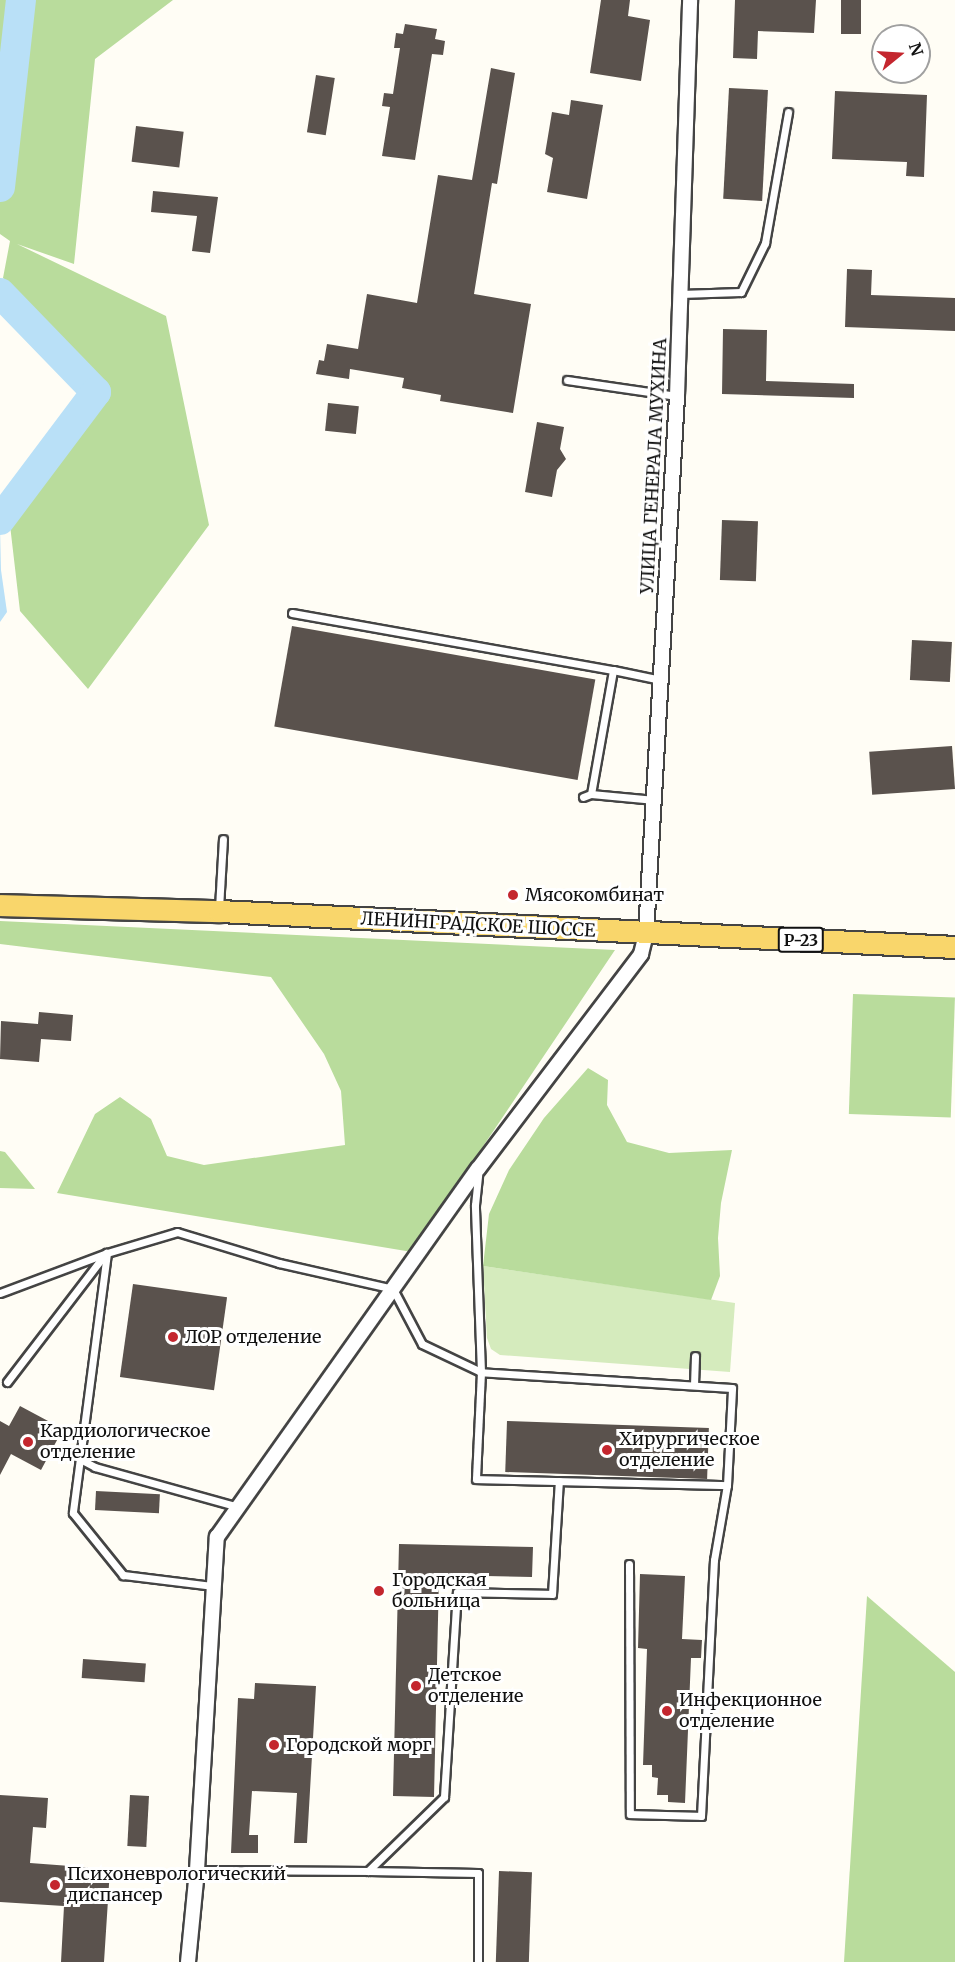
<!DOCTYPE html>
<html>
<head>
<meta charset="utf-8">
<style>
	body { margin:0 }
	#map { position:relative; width:955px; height:1962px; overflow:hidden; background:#fffdf5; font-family:Merriweather,serif }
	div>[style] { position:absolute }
	.green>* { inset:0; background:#d5ebbd }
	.forest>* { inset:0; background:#b9dc9c; transform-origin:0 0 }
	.water>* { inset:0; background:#b9e0f7 }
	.river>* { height:30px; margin:-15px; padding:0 15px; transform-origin:15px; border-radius:15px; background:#b9e0f7 }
	.building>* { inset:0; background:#5a524d; transform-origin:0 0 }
	.roads { filter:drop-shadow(2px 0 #444) drop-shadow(-2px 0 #444) drop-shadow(0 2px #444) drop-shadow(0 -2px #444) }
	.service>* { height:7px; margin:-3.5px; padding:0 3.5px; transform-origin:3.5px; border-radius:3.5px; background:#fff }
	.minor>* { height:14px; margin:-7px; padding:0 7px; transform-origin:7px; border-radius:7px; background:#fff }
	.primary>* { height:21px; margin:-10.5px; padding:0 10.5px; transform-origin:10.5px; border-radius:10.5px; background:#f9d66b }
	.dots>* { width:16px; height:16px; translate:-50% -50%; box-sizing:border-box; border:3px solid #fff; border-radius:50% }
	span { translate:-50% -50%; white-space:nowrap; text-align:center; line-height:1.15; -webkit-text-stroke:6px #fff; paint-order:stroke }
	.shield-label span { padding:2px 4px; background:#fff; border:2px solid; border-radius:4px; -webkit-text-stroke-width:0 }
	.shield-label { font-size:16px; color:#111; font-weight:700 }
	.street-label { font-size:18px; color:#111 }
	.poi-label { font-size:18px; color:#111 }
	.left { translate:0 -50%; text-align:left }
	.north { position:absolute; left:871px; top:24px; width:60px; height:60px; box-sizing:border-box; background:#fff; border:2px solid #a0a0a0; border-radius:50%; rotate:72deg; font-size:16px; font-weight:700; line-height:24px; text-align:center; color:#111 }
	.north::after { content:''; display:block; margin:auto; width:21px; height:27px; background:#c4262e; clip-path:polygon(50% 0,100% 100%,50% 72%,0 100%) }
</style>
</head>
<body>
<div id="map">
	<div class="green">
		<div style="clip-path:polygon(483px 1266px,735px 1303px,730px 1372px,500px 1355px,491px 1349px,487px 1338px)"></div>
	</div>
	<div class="forest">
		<div style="clip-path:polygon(0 0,173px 0,95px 59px,74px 264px,17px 244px,166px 316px,209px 525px,88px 689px,20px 611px,10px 525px,106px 399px,3px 278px,10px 241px,0 234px)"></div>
		<div style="clip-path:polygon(0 921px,615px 950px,412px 1252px,57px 1193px,95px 1114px,120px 1097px,151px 1119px,167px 1156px,204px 1165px,345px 1145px,341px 1091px,324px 1054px,271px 977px,0 944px)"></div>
		<div style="left:853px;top:994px;width:102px;height:120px;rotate:2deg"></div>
		<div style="clip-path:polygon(588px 1068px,608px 1080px,607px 1105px,627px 1142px,669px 1153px,732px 1150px,721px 1203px,718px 1238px,720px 1276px,711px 1300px,483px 1266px,489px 1214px,509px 1170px,544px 1118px)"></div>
		<div style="clip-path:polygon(0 1151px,5px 1152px,35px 1189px,0 1188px)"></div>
		<div style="clip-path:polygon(867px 1596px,955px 1672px,955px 1962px,844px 1962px)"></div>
	</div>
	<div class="water">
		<div style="clip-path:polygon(0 528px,1px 570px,7px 612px,0 622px)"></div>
	</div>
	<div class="river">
		<div style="left:0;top:187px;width:188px;rotate:-83.6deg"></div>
		<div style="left:0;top:293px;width:138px;rotate:45.9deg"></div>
		<div style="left:96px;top:392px;width:160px;rotate:126.9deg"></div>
	</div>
	<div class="building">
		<div style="clip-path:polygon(601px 0,630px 0,628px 16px,650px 20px,641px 81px,590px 73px)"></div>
		<div style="clip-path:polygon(735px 0,816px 0,814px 33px,758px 31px,757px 59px,733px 58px)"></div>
		<div style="left:841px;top:0;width:20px;height:34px"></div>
		<div style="clip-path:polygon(405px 24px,437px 29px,435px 39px,445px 41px,443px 55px,432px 54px,415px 160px,382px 156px,390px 107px,382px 106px,384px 93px,393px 94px,400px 48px,394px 48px,396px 33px,403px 34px)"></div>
		<div style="clip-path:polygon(491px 68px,515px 73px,497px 184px,492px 183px,474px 294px,531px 304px,513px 413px,440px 401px,441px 395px,402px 388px,404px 378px,350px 369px,349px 379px,316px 374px,319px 360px,324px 361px,327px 344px,358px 349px,367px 294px,417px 303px,438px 175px,472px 180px)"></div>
		<div style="left:316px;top:75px;width:19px;height:58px;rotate:9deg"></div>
		<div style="left:729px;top:88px;width:39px;height:111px;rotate:3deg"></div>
		<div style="clip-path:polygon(835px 91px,927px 95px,924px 177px,906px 176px,907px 162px,832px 159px)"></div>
		<div style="clip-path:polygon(571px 100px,603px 105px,587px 199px,547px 192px,553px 158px,545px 154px,552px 112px,569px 115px)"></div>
		<div style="left:136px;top:126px;width:48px;height:36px;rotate:7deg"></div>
		<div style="clip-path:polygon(153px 191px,218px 197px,210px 253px,192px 251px,197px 216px,151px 212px)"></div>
		<div style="clip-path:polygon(847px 269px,872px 270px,871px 295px,955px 298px,955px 331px,845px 327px)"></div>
		<div style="clip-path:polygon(723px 329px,767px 330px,766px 381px,854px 384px,854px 398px,722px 394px)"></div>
		<div style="left:328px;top:403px;width:31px;height:28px;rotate:6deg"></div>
		<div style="clip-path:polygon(537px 422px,564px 427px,560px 449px,566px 459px,557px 470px,552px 497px,525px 492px)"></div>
		<div style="left:722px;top:520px;width:36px;height:60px;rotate:2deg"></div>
		<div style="left:292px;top:626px;width:308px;height:102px;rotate:10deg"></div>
		<div style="left:912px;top:640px;width:40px;height:40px;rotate:3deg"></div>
		<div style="left:952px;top:746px;width:43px;height:83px;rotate:86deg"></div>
		<div style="clip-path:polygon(39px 1012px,73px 1015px,71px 1041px,41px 1039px,39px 1062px,0 1059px,1px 1021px,38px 1024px)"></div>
		<div style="left:133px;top:1284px;width:95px;height:94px;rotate:8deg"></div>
		<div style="clip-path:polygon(20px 1406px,63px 1429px,41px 1470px,11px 1454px,0 1475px,0 1421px,9px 1426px)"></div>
		<div style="left:507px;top:1421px;width:202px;height:51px;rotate:2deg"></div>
		<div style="left:96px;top:1491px;width:64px;height:19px;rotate:3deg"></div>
		<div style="clip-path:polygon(399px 1544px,533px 1547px,532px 1577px,439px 1575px,434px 1797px,393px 1796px)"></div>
		<div style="clip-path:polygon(640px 1574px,685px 1576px,682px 1639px,702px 1640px,701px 1658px,691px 1658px,685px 1803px,668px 1802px,668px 1795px,657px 1795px,658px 1778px,652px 1777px,652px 1765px,643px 1765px,647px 1649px,638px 1648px)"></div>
		<div style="left:83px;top:1659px;width:63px;height:19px;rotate:4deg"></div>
		<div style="clip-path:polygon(255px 1683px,316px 1686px,307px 1843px,294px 1843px,297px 1793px,252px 1791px,249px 1835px,258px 1835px,258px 1853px,231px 1853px,238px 1698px,254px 1699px)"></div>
		<div style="clip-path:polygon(0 1795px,48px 1798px,46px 1828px,33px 1827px,30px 1863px,110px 1869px,104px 1962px,61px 1962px,64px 1906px,0 1902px)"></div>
		<div style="left:130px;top:1795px;width:19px;height:51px;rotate:3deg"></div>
		<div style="left:499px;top:1871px;width:33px;height:91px;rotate:2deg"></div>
	</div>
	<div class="roads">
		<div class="service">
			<div style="left:680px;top:294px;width:61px;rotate:-1.9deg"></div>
			<div style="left:741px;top:292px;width:55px;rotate:-63.9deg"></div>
			<div style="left:765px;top:243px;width:133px;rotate:-80deg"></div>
			<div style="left:567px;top:380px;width:111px;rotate:8.3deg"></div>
			<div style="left:292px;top:613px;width:326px;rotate:10.1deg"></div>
			<div style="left:613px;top:670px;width:49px;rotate:11.8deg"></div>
			<div style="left:591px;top:794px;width:126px;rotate:-79.9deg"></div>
			<div style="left:583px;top:797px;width:9px;rotate:-21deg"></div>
			<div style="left:591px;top:794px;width:64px;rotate:5.4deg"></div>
			<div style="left:219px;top:908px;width:69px;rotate:-86.7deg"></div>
			<div style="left:107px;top:1253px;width:262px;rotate:97.5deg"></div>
			<div style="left:73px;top:1513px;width:80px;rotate:51.1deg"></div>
			<div style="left:123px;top:1575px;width:90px;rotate:7deg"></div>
			<div style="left:0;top:1293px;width:114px;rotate:-20.5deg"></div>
			<div style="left:107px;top:1253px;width:73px;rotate:-16.7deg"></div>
			<div style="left:177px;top:1232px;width:107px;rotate:16.9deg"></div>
			<div style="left:279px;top:1263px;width:117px;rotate:12.8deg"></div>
			<div style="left:393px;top:1289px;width:62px;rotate:62.2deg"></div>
			<div style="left:422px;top:1344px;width:65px;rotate:25.4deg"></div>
			<div style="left:481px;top:1372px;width:167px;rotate:-92.1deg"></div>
			<div style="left:475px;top:1205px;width:31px;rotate:-84deg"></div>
			<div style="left:7px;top:1382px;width:163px;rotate:-52.5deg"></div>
			<div style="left:694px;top:1385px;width:29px;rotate:-88deg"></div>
			<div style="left:80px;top:1459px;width:17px;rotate:28deg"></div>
			<div style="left:95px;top:1467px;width:148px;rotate:15.6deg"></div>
			<div style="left:629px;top:1564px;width:250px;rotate:89.8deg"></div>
			<div style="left:630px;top:1814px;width:71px;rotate:1.6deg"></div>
			<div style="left:701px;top:1816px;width:256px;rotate:-87.1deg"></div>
			<div style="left:714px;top:1560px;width:76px;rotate:-80.2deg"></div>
			<div style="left:727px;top:1485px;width:97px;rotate:-87deg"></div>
			<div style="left:732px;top:1388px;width:252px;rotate:-176.4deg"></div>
			<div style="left:481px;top:1372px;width:107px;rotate:92.7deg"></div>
			<div style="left:476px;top:1479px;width:251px;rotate:1.4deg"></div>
			<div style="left:197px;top:1870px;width:171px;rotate:0.3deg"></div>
			<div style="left:368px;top:1871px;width:106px;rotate:-44.2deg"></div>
			<div style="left:444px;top:1797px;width:205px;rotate:-86.4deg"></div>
			<div style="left:457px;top:1592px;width:95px;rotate:1.2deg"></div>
			<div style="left:552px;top:1594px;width:113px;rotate:-86.5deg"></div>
			<div style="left:368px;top:1871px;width:110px;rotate:1deg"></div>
			<div style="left:478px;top:1873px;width:89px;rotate:90deg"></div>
		</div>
		<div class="minor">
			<div style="left:188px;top:1962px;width:92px;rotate:-84.4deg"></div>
			<div style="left:197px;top:1870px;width:334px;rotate:-86.6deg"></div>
			<div style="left:217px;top:1537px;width:451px;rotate:-54.7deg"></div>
			<div style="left:478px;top:1169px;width:270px;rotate:-52.8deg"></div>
			<div style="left:641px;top:954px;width:21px;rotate:-76deg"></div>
			<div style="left:646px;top:934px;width:539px;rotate:-86.7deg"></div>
			<div style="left:677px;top:396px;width:396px;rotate:-88.1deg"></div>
		</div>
		<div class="primary">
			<div style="left:0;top:905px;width:219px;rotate:1.6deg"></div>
			<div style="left:219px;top:911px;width:737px;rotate:2.8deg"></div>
		</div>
	</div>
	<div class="dots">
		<div style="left:513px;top:895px;background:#c4262e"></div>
		<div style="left:173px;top:1337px;background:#c4262e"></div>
		<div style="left:28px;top:1442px;background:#c4262e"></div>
		<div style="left:607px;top:1450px;background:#c4262e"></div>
		<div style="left:379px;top:1591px;background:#c4262e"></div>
		<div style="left:416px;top:1686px;background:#c4262e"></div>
		<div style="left:667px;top:1711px;background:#c4262e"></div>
		<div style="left:274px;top:1745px;background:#c4262e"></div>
		<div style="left:55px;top:1885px;background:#c4262e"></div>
	</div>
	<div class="shield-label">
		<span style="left:801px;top:940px">Р-23</span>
	</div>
	<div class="street-label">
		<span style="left:654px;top:466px;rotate:-87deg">УЛИЦА ГЕНЕРАЛА МУХИНА</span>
		<span style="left:478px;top:925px;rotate:3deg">ЛЕНИНГРАДСКОЕ ШОССЕ</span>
	</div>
	<div class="poi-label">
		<span class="left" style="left:525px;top:895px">Мясокомбинат</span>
		<span class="left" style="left:185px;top:1337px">ЛОР отделение</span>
		<span class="left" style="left:40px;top:1442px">Кардиологическое<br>отделение</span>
		<span class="left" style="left:619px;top:1450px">Хирургическое<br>отделение</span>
		<span class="left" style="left:392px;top:1591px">Городская<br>больница</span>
		<span class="left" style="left:428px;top:1686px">Детское<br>отделение</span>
		<span class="left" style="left:679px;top:1711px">Инфекционное<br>отделение</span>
		<span class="left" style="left:286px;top:1745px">Городской морг</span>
		<span class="left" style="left:67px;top:1885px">Психоневрологический<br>диспансер</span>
	</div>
	<div class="north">N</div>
</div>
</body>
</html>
